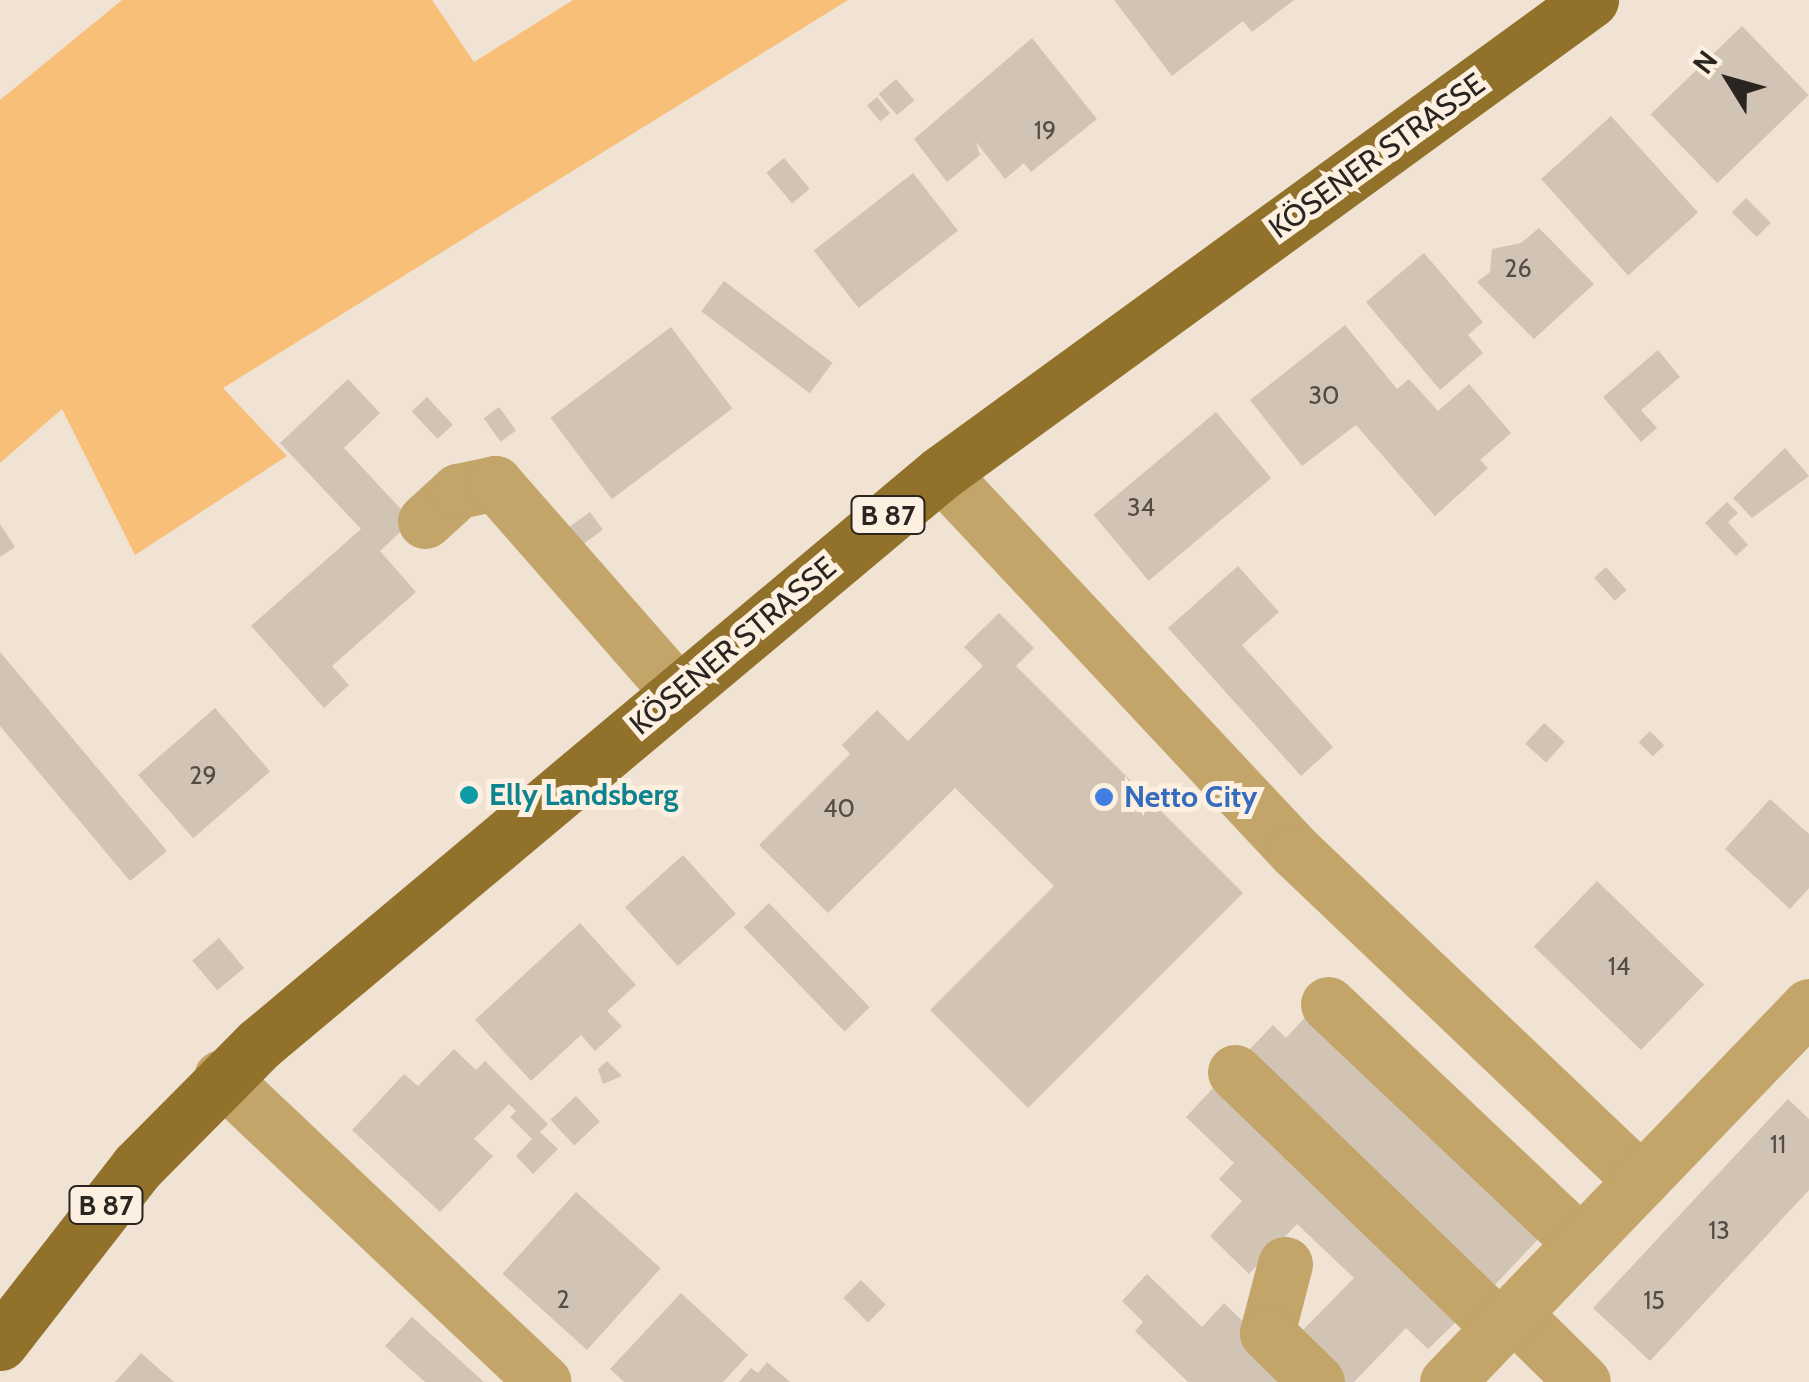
<!DOCTYPE html>
<html>
<head>
<meta charset="utf-8">
<style>
	body { margin:0 }
	#map { position:relative; width:1809px; height:1382px; overflow:hidden; background:#f0e3d4; font-family:Cabin,sans-serif }
	div>[style] { position:absolute }
	.green>* { inset:0; background:#f8bf79 }
	.building>* { inset:0; background:#d1c4b5; transform-origin:0 0 }
	.minor>* { height:55px; margin:-27.5px; padding:0 27.5px; transform-origin:27.5px; border-radius:27.5px; background:#c3a469 }
	.major>* { height:55px; margin:-27.5px; padding:0 27.5px; transform-origin:27.5px; border-radius:27.5px; background:#92712a }
	.dots>* { width:28px; height:28px; translate:-50% -50%; box-sizing:border-box; border:5px solid #fdf0e1; border-radius:50% }
	span { translate:-50% -50%; white-space:nowrap; text-align:center; line-height:1.15; -webkit-text-stroke:10px #fdf0e1; paint-order:stroke }
	.number-label { font-size:25px; color:#544d45 }
	.number-label span { -webkit-text-stroke-width:0 }
	.shield-label span { padding:2px 8px; background:#fdf0e1; border:2px solid; border-radius:8px; -webkit-text-stroke-width:0 }
	.shield-label { font-size:28px; color:#2a2520; font-weight:700 }
	.street-label { font-size:30px; color:#2a2520 }
	.culture-label { font-size:30px; color:#0d838f; font-weight:700 }
	.left { translate:0 -50%; text-align:left }
	.shop-label { font-size:30px; color:#366cbe; font-weight:700 }
	.north { position:absolute; left:1679px; top:30px; width:100px; height:100px; -webkit-text-stroke:8px #fdf0e1; paint-order:stroke; rotate:307deg; font-size:28px; font-weight:700; line-height:40px; text-align:center; color:#2a2520 }
	.north::after { content:''; display:block; margin:auto; width:35px; height:45px; background:#2a2520; clip-path:polygon(50% 0,100% 100%,50% 72%,0 100%) }
</style>
</head>
<body>
<div id="map">
	<div class="green">
		<div style="clip-path:polygon(122px 0,432px 0,474px 62px,573px 0,848px 0,223px 388px,287px 456px,135px 555px,62px 409px,0 463px,0 100px)"></div>
	</div>
	<div class="building">
		<div style="clip-path:polygon(1114px 0,1294px 0,1252px 32px,1243px 21px,1172px 76px)"></div>
		<div style="left:1742px;top:26px;width:96px;height:127px;rotate:46deg"></div>
		<div style="clip-path:polygon(1032px 38px,1097px 119px,1031px 172px,1024px 163px,1005px 179px,976px 142px,980px 155px,947px 182px,914px 139px)"></div>
		<div style="left:896px;top:79px;width:28px;height:23px;rotate:49deg"></div>
		<div style="left:877px;top:97px;width:21px;height:13px;rotate:51deg"></div>
		<div style="left:1611px;top:116px;width:130px;height:94px;rotate:48deg"></div>
		<div style="left:784px;top:158px;width:40px;height:23px;rotate:50deg"></div>
		<div style="left:913px;top:173px;width:73px;height:126px;rotate:52deg"></div>
		<div style="left:1746px;top:198px;width:35px;height:20px;rotate:45deg"></div>
		<div style="clip-path:polygon(1539px 228px,1594px 284px,1534px 339px,1477px 282px,1490px 272px,1492px 249px,1521px 243px)"></div>
		<div style="clip-path:polygon(1424px 253px,1483px 322px,1468px 335px,1483px 353px,1440px 390px,1366px 302px)"></div>
		<div style="left:724px;top:281px;width:136px;height:38px;rotate:37deg"></div>
		<div style="clip-path:polygon(1345px 325px,1397px 389px,1409px 379px,1438px 411px,1469px 384px,1511px 433px,1480px 460px,1488px 468px,1435px 516px,1356px 425px,1302px 466px,1250px 400px)"></div>
		<div style="left:671px;top:327px;width:102px;height:151px;rotate:53deg"></div>
		<div style="clip-path:polygon(1658px 350px,1680px 377px,1641px 410px,1657px 428px,1641px 442px,1603px 397px)"></div>
		<div style="clip-path:polygon(348px 379px,380px 413px,344px 448px,412px 521px,380px 551px,416px 592px,332px 666px,349px 685px,324px 708px,251px 626px,361px 529px,280px 443px)"></div>
		<div style="left:427px;top:397px;width:38px;height:21px;rotate:47deg"></div>
		<div style="left:499px;top:407px;width:29px;height:19px;rotate:54deg"></div>
		<div style="left:1216px;top:412px;width:86px;height:160px;rotate:50deg"></div>
		<div style="clip-path:polygon(1785px 448px,1809px 476px,1752px 518px,1733px 498px)"></div>
		<div style="clip-path:polygon(1727px 502px,1738px 513px,1728px 522px,1748px 545px,1736px 556px,1705px 523px)"></div>
		<div style="left:590px;top:512px;width:22px;height:29px;rotate:54deg"></div>
		<div style="clip-path:polygon(0 524px,15px 547px,0 557px)"></div>
		<div style="clip-path:polygon(1238px 566px,1279px 612px,1242px 645px,1333px 747px,1301px 776px,1168px 628px)"></div>
		<div style="left:1606px;top:567px;width:31px;height:16px;rotate:48deg"></div>
		<div style="clip-path:polygon(999px 613px,1034px 648px,1016px 666px,1243px 893px,1028px 1108px,930px 1010px,1054px 886px,955px 788px,828px 913px,759px 845px,850px 754px,842px 745px,877px 710px,908px 741px,983px 666px,964px 647px)"></div>
		<div style="clip-path:polygon(0 652px,167px 851px,130px 881px,0 726px)"></div>
		<div style="left:215px;top:708px;width:84px;height:102px;rotate:49deg"></div>
		<div style="left:1544px;top:723px;width:28px;height:28px;rotate:42deg"></div>
		<div style="left:1650px;top:731px;width:20px;height:16px;rotate:45deg"></div>
		<div style="clip-path:polygon(1770px 799px,1809px 834px,1809px 888px,1790px 909px,1725px 849px)"></div>
		<div style="left:683px;top:855px;width:79px;height:78px;rotate:48deg"></div>
		<div style="left:1597px;top:881px;width:149px;height:91px;rotate:44deg"></div>
		<div style="left:769px;top:903px;width:145px;height:35px;rotate:46deg"></div>
		<div style="clip-path:polygon(580px 923px,636px 985px,607px 1011px,622px 1026px,595px 1051px,581px 1035px,531px 1081px,475px 1020px)"></div>
		<div style="left:219px;top:938px;width:39px;height:35px;rotate:50deg"></div>
		<div style="clip-path:polygon(1309px 1013px,1542px 1235px,1493px 1287px,1247px 1052px,1273px 1025px,1286px 1038px)"></div>
		<div style="clip-path:polygon(454px 1049px,476px 1070px,485px 1061px,548px 1124px,540px 1132px,558px 1149px,533px 1174px,516px 1156px,532px 1139px,510px 1117px,516px 1111px,509px 1104px,474px 1139px,493px 1156px,440px 1212px,352px 1130px,404px 1074px,418px 1086px)"></div>
		<div style="clip-path:polygon(607px 1061px,622px 1076px,603px 1084px,598px 1069px)"></div>
		<div style="clip-path:polygon(1213px 1088px,1456px 1322px,1428px 1349px,1406px 1328px,1354px 1382px,1324px 1382px,1298px 1335px,1354px 1278px,1297px 1224px,1249px 1274px,1210px 1236px,1242px 1201px,1219px 1179px,1234px 1163px,1186px 1117px)"></div>
		<div style="left:576px;top:1096px;width:35px;height:35px;rotate:47deg"></div>
		<div style="clip-path:polygon(1788px 1099px,1809px 1119px,1809px 1190px,1650px 1361px,1593px 1308px)"></div>
		<div style="left:576px;top:1192px;width:114px;height:110px;rotate:42deg"></div>
		<div style="clip-path:polygon(1147px 1274px,1202px 1327px,1224px 1303px,1296px 1373px,1287px 1382px,1188px 1382px,1135px 1331px,1143px 1322px,1122px 1301px)"></div>
		<div style="left:861px;top:1280px;width:35px;height:25px;rotate:45deg"></div>
		<div style="clip-path:polygon(681px 1293px,748px 1355px,723px 1382px,624px 1382px,610px 1369px)"></div>
		<div style="clip-path:polygon(412px 1317px,484px 1382px,425px 1382px,385px 1346px)"></div>
		<div style="clip-path:polygon(141px 1353px,174px 1382px,115px 1382px)"></div>
		<div style="clip-path:polygon(767px 1362px,790px 1382px,739px 1382px,751px 1368px,758px 1373px)"></div>
	</div>
	<div class="minor">
		<div style="left:941px;top:473px;width:518px;rotate:46.88deg"></div>
		<div style="left:1295px;top:851px;width:478px;rotate:43.6deg"></div>
		<div style="left:425px;top:521px;width:45px;rotate:-42.3deg"></div>
		<div style="left:458px;top:491px;width:38px;rotate:-12deg"></div>
		<div style="left:495px;top:483px;width:279px;rotate:48.8deg"></div>
		<div style="left:1328px;top:1004px;width:348px;rotate:43.4deg"></div>
		<div style="left:1235px;top:1072px;width:367px;rotate:44deg"></div>
		<div style="left:221px;top:1077px;width:444px;rotate:43.4deg"></div>
		<div style="left:1285px;top:1264px;width:71px;rotate:104.6deg"></div>
		<div style="left:1267px;top:1333px;width:70px;rotate:44.4deg"></div>
		<div style="left:1513px;top:1313px;width:98px;rotate:44.6deg"></div>
		<div style="left:1447px;top:1382px;width:522px;rotate:-46.09deg"></div>
	</div>
	<div class="major">
		<div style="left:0;top:1343px;width:223px;rotate:-52.1deg"></div>
		<div style="left:137px;top:1167px;width:172px;rotate:-45.2deg"></div>
		<div style="left:258px;top:1045px;width:891px;rotate:-39.95deg"></div>
		<div style="left:941px;top:473px;width:804px;rotate:-36.04deg"></div>
	</div>
	<div class="dots">
		<div style="left:469px;top:795px;background:#0f9aa8"></div>
		<div style="left:1104px;top:797px;background:#3f7fe0"></div>
	</div>
	<div class="number-label">
		<span style="left:1045px;top:130px">19</span>
		<span style="left:1518px;top:268px">26</span>
		<span style="left:1324px;top:395px">30</span>
		<span style="left:1141px;top:507px">34</span>
		<span style="left:203px;top:775px">29</span>
		<span style="left:839px;top:808px">40</span>
		<span style="left:1619px;top:966px">14</span>
		<span style="left:1778px;top:1144px">11</span>
		<span style="left:1719px;top:1230px">13</span>
		<span style="left:563px;top:1299px">2</span>
		<span style="left:1654px;top:1300px">15</span>
	</div>
	<div class="shield-label">
		<span style="left:888px;top:515px">B 87</span>
		<span style="left:106px;top:1205px">B 87</span>
	</div>
	<div class="street-label">
		<span style="left:1377px;top:156px;rotate:-36deg">KÖSENER STRASSE</span>
		<span style="left:733px;top:646px;rotate:-40deg">KÖSENER STRASSE</span>
	</div>
	<div class="culture-label">
		<span class="left" style="left:489px;top:795px">Elly Landsberg</span>
	</div>
	<div class="shop-label">
		<span class="left" style="left:1124px;top:797px">Netto City</span>
	</div>
	<div class="north">N</div>
</div>
</body>
</html>
